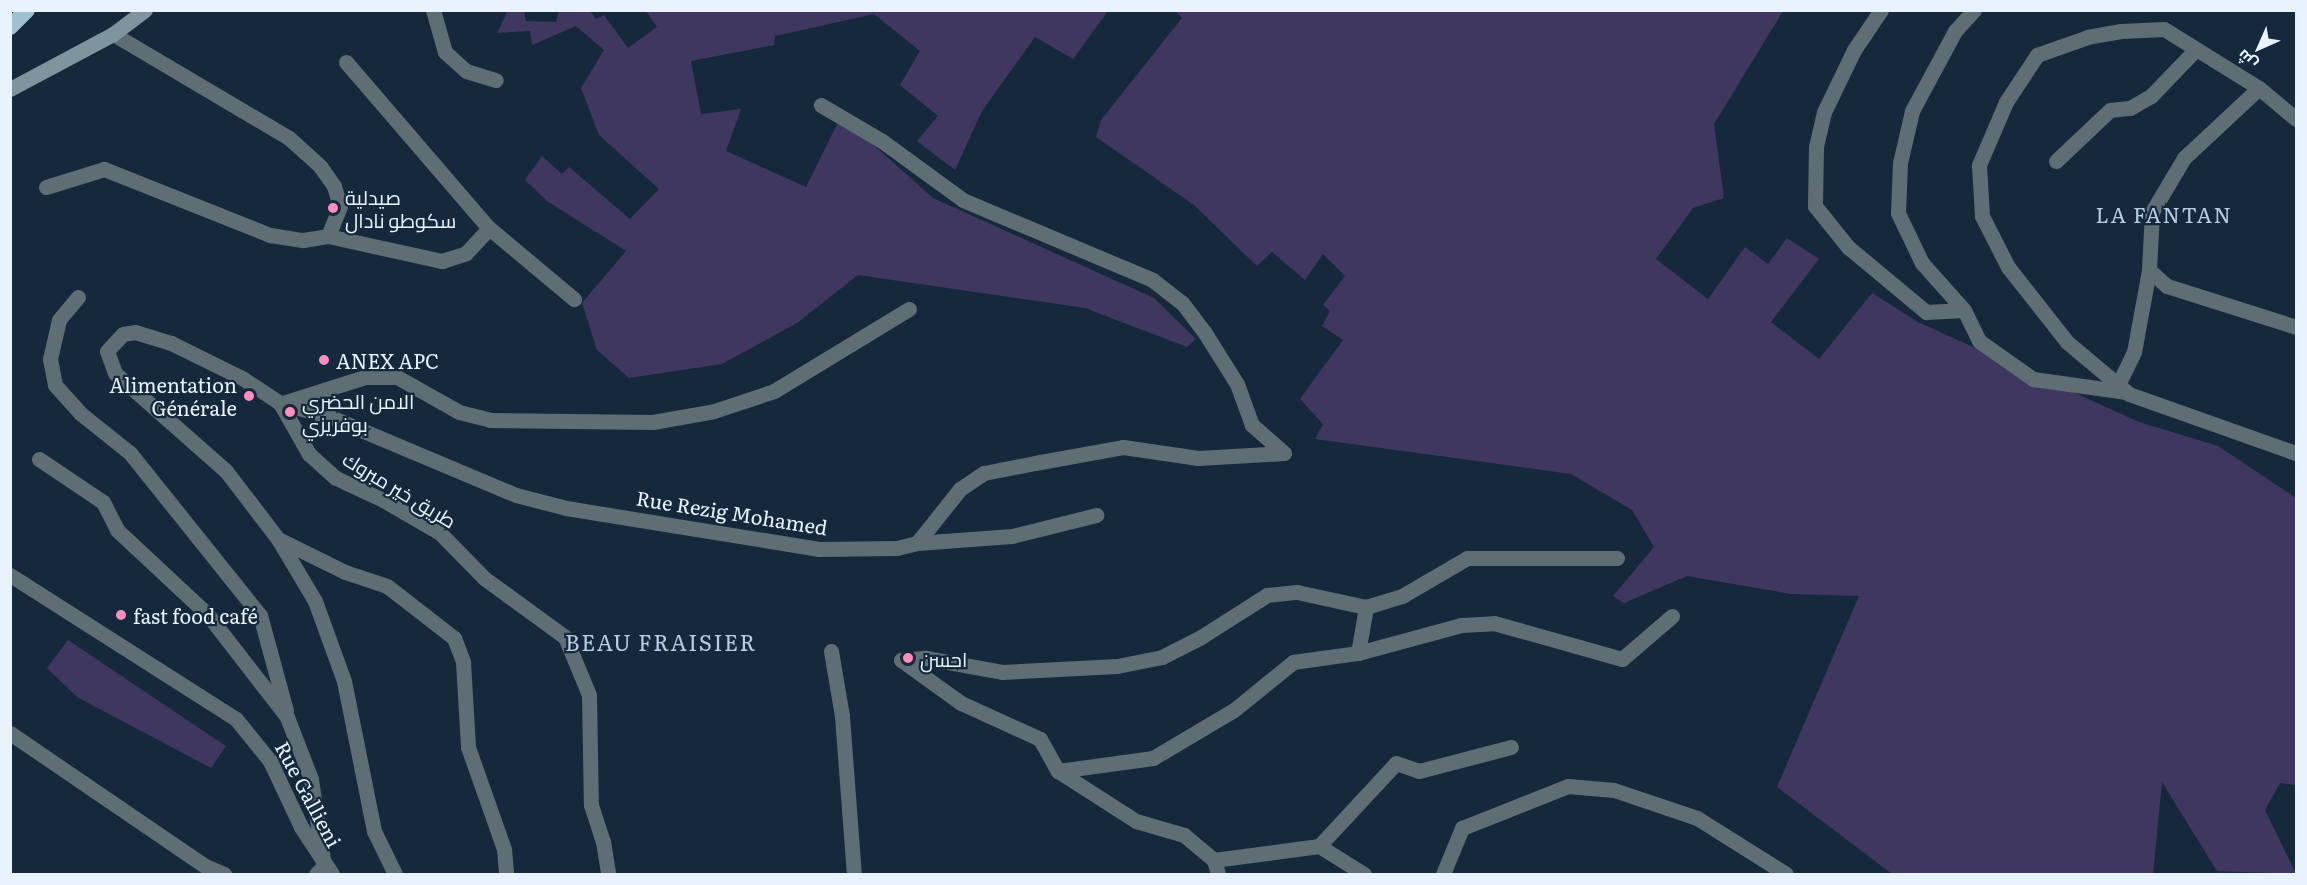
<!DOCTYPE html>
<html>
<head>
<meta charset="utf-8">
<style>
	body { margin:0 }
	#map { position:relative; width:2307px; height:885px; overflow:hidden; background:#16293c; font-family:Literata,Cairo,serif }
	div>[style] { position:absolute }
	.green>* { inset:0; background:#3f3760 }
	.minor>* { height:15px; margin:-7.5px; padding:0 7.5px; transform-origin:7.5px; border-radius:7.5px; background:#5f6d74 }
	.tertiary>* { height:15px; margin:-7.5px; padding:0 7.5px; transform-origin:7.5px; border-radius:7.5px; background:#5f6d74 }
	.secondary>* { height:15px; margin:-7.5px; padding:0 7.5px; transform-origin:7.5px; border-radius:7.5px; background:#7e949f }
	.trunk>* { height:16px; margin:-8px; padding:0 8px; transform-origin:8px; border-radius:8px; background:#a1c0d0 }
	.dots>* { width:16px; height:16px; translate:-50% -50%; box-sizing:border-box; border:3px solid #16293c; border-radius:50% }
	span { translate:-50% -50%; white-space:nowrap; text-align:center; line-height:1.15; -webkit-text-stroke:4.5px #16293c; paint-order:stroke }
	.poi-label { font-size:20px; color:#e9f3fd }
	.left { translate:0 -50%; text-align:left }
	.right { translate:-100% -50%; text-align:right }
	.street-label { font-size:20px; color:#e9f3fd }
	.neighbourhood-label { font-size:21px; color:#b6cde6; letter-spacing:1.5px }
	.quarter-label { font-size:22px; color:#b6cde6; letter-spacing:1.5px }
	.frame { position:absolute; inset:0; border:12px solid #e9f3fd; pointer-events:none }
	.north { position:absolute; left:2229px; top:18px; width:60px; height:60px; -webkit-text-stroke:4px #16293c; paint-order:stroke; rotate:225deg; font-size:16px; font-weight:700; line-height:24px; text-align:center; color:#e9f3fd }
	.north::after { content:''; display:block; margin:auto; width:21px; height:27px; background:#e9f3fd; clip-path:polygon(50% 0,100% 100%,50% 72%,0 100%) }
</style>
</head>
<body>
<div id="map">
	<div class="green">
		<div style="clip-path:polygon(508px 10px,524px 11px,526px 21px,556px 22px,559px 11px,590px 11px,596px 19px,604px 15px,628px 48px,657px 27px,646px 11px,1108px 11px,1073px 59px,1035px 37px,982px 111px,955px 170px,917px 141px,938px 116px,900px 85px,920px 51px,874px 14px,775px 36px,774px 45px,691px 61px,701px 114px,741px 109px,726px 151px,806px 187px,838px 122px,868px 140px,933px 198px,1154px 298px,1196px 339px,1187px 347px,1085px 308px,858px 275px,797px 323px,722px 364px,629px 378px,597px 350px,582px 303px,626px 251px,547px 201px,525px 180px,542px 156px,562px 174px,569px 167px,630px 219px,659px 189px,599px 135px,581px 88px,604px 50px,576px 26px,532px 45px,530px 31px,497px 33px)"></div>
		<div style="clip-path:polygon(1175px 11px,1783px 11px,1714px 124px,1724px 198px,1693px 208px,1656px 259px,1708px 299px,1745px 247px,1768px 264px,1787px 238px,1819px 259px,1771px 322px,1819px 359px,1872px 293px,1918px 322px,2139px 422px,2218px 446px,2296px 498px,2296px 785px,2280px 783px,2265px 810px,2296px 874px,2217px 871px,2162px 782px,2153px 874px,1892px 874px,1777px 787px,1859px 596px,1791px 594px,1687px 576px,1624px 603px,1613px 596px,1654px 547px,1632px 510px,1571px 474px,1315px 439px,1323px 424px,1300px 399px,1343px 340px,1322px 326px,1330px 311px,1323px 305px,1345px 276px,1323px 254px,1305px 280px,1272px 252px,1257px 266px,1194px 205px,1096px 137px,1101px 120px,1182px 18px)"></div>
		<div style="clip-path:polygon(68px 640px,226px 746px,211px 768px,77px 697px,47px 668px)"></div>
	</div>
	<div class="minor">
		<div style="left:433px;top:10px;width:44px;rotate:74.1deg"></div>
		<div style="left:445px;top:52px;width:28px;rotate:42deg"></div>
		<div style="left:466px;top:71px;width:31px;rotate:17deg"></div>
		<div style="left:1881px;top:10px;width:48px;rotate:124deg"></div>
		<div style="left:1854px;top:50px;width:69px;rotate:115.8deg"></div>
		<div style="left:1824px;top:112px;width:36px;rotate:103deg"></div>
		<div style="left:1816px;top:147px;width:59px;rotate:91deg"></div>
		<div style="left:1815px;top:206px;width:53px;rotate:51.2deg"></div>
		<div style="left:1848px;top:247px;width:102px;rotate:39.8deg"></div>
		<div style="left:1926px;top:312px;width:38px;rotate:-3deg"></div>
		<div style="left:1974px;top:10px;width:28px;rotate:132deg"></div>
		<div style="left:1955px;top:31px;width:91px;rotate:118.3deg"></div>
		<div style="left:1912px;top:111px;width:53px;rotate:103deg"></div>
		<div style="left:1900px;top:163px;width:50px;rotate:92.3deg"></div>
		<div style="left:1898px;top:213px;width:55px;rotate:64.4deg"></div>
		<div style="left:1922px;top:263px;width:63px;rotate:48.2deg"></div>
		<div style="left:1964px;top:310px;width:34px;rotate:64deg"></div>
		<div style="left:1979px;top:341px;width:66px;rotate:35.1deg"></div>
		<div style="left:2033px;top:379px;width:93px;rotate:8deg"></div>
		<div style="left:346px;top:62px;width:219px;rotate:49.3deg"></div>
		<div style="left:489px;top:228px;width:111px;rotate:39.9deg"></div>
		<div style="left:2259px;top:88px;width:103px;rotate:137deg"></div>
		<div style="left:2184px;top:158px;width:63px;rotate:120.7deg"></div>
		<div style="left:2152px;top:212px;width:58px;rotate:93deg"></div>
		<div style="left:2149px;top:270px;width:24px;rotate:42deg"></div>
		<div style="left:2167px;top:286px;width:135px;rotate:17.6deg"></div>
		<div style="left:2296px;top:119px;width:48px;rotate:-140deg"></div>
		<div style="left:2259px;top:88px;width:112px;rotate:-148.2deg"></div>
		<div style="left:2164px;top:29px;width:43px;rotate:177.3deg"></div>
		<div style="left:2121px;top:31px;width:34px;rotate:170deg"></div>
		<div style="left:2088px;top:37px;width:54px;rotate:160.6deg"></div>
		<div style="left:2037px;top:55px;width:56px;rotate:123.4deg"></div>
		<div style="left:2006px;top:102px;width:69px;rotate:113.2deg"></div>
		<div style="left:1979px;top:165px;width:51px;rotate:86.6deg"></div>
		<div style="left:1982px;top:216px;width:57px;rotate:63deg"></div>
		<div style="left:2008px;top:267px;width:95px;rotate:51.8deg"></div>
		<div style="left:2067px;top:342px;width:81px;rotate:40deg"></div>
		<div style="left:2129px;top:394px;width:177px;rotate:19.5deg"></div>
		<div style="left:2056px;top:161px;width:74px;rotate:-43.4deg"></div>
		<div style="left:2110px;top:110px;width:20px;rotate:-6deg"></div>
		<div style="left:2130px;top:108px;width:24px;rotate:-30deg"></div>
		<div style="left:2151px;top:96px;width:65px;rotate:-46.2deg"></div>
		<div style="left:46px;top:187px;width:61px;rotate:-17.2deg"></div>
		<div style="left:104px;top:169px;width:179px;rotate:21.7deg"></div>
		<div style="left:270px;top:235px;width:33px;rotate:9deg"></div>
		<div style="left:303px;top:240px;width:25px;rotate:-9deg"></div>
		<div style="left:328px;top:236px;width:32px;rotate:-68deg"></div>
		<div style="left:340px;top:206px;width:21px;rotate:-107deg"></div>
		<div style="left:334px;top:186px;width:24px;rotate:-125deg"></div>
		<div style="left:320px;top:166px;width:42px;rotate:-137.9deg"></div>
		<div style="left:289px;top:138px;width:204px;rotate:-149.4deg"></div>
		<div style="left:328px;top:236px;width:117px;rotate:12.4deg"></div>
		<div style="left:442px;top:261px;width:25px;rotate:-18deg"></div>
		<div style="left:466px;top:253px;width:34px;rotate:-47deg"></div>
		<div style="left:78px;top:297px;width:30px;rotate:130deg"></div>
		<div style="left:59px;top:320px;width:40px;rotate:103deg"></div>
		<div style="left:50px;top:359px;width:26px;rotate:79deg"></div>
		<div style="left:55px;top:385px;width:38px;rotate:48deg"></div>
		<div style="left:80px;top:413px;width:64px;rotate:38.7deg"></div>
		<div style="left:130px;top:453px;width:208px;rotate:51.3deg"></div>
		<div style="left:260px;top:615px;width:99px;rotate:74.8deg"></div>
		<div style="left:2116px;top:389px;width:41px;rotate:-64.1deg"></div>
		<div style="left:2134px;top:352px;width:83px;rotate:-79.6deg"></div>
		<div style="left:280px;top:403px;width:50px;rotate:15.2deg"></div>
		<div style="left:328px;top:416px;width:204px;rotate:22.8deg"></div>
		<div style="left:516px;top:495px;width:52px;rotate:14.6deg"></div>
		<div style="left:566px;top:508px;width:255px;rotate:9.2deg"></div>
		<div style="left:818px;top:549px;width:79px;rotate:-0.7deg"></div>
		<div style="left:897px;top:548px;width:21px;rotate:-14deg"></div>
		<div style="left:917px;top:543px;width:69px;rotate:-51.5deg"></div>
		<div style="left:960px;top:489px;width:29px;rotate:-34deg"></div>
		<div style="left:984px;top:473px;width:52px;rotate:-11.1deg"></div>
		<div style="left:1035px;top:463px;width:89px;rotate:-10.3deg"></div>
		<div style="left:1123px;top:447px;width:76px;rotate:8.3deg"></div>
		<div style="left:1198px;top:458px;width:86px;rotate:-3.3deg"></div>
		<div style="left:1284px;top:453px;width:43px;rotate:-138.8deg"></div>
		<div style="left:1252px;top:425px;width:44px;rotate:-110.1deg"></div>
		<div style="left:1237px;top:384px;width:60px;rotate:-122.1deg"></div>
		<div style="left:1205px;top:333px;width:38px;rotate:-127deg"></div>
		<div style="left:1182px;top:303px;width:37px;rotate:-142deg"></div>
		<div style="left:1153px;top:280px;width:206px;rotate:-157.2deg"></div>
		<div style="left:963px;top:200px;width:100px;rotate:-143.9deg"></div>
		<div style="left:882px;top:141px;width:71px;rotate:-149.5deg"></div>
		<div style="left:283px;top:403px;width:86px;rotate:-17.6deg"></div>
		<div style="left:365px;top:377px;width:32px"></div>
		<div style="left:397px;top:377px;width:71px;rotate:29.4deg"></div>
		<div style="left:459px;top:412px;width:32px;rotate:14deg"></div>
		<div style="left:490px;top:420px;width:163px;rotate:0.7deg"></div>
		<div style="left:653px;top:422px;width:62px;rotate:-10.2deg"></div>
		<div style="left:714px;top:411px;width:63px;rotate:-18.4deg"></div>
		<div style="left:774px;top:391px;width:158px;rotate:-31.3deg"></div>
		<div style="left:39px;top:459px;width:77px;rotate:33.9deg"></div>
		<div style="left:103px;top:502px;width:31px;rotate:63deg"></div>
		<div style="left:117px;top:530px;width:125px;rotate:43deg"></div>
		<div style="left:208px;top:615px;width:129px;rotate:52.2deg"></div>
		<div style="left:287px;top:717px;width:66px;rotate:68.8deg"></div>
		<div style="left:311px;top:779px;width:88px;rotate:81.5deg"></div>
		<div style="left:324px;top:866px;width:11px;rotate:135deg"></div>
		<div style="left:278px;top:539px;width:75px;rotate:26.2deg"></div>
		<div style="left:345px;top:572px;width:44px;rotate:18.4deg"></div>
		<div style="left:387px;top:586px;width:85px;rotate:37.8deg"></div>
		<div style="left:454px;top:638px;width:26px;rotate:69deg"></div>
		<div style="left:463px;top:662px;width:85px;rotate:86.6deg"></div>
		<div style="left:468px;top:747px;width:108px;rotate:70.6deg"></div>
		<div style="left:504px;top:849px;width:25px;rotate:85deg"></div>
		<div style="left:917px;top:543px;width:95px;rotate:-4.2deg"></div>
		<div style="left:1012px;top:536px;width:87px;rotate:-14deg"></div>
		<div style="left:831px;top:651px;width:66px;rotate:80.4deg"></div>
		<div style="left:842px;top:716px;width:158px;rotate:85.7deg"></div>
		<div style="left:1358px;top:653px;width:47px;rotate:-80.1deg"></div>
		<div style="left:901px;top:660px;width:25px;rotate:-5deg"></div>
		<div style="left:926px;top:658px;width:77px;rotate:10.4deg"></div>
		<div style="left:1002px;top:672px;width:115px;rotate:-3deg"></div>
		<div style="left:1117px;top:666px;width:46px;rotate:-11.3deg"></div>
		<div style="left:1162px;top:657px;width:44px;rotate:-27.1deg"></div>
		<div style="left:1201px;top:637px;width:78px;rotate:-32.5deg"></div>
		<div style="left:1267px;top:595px;width:30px;rotate:-6deg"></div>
		<div style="left:1297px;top:592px;width:71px;rotate:12.3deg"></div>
		<div style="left:1366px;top:607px;width:38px;rotate:-17deg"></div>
		<div style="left:1402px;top:596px;width:75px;rotate:-30.3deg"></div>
		<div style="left:1467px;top:558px;width:150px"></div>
		<div style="left:901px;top:660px;width:74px;rotate:35.6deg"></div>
		<div style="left:961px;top:703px;width:87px;rotate:24.5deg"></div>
		<div style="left:1040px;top:739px;width:37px;rotate:61deg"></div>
		<div style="left:1058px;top:771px;width:93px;rotate:32.7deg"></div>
		<div style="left:1136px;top:821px;width:50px;rotate:16.3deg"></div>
		<div style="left:1184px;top:835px;width:39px;rotate:40deg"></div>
		<div style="left:1214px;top:860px;width:106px;rotate:-7.6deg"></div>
		<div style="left:1319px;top:846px;width:113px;rotate:-47.1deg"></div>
		<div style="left:1396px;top:763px;width:24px;rotate:19deg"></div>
		<div style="left:1419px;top:771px;width:95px;rotate:-14.6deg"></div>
		<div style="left:10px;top:733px;width:236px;rotate:34.3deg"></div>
		<div style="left:205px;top:866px;width:21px;rotate:23deg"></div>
		<div style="left:1058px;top:771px;width:96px;rotate:-7.8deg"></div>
		<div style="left:1153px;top:758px;width:94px;rotate:-30.7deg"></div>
		<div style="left:1234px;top:710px;width:76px;rotate:-39.1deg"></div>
		<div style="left:1293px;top:662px;width:66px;rotate:-7.9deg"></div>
		<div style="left:1358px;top:653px;width:107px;rotate:-15.2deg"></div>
		<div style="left:1461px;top:625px;width:33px;rotate:-3deg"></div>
		<div style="left:1494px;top:623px;width:133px;rotate:15.7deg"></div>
		<div style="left:1622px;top:659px;width:66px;rotate:-40.7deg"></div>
		<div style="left:1319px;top:846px;width:53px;rotate:31.9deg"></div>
		<div style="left:1214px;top:860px;width:15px;rotate:74deg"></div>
	</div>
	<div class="tertiary">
		<div style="left:10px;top:575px;width:268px;rotate:32.5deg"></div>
		<div style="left:236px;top:719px;width:54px;rotate:51deg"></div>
		<div style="left:270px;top:761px;width:73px;rotate:64.8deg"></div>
		<div style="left:301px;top:827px;width:56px;rotate:56.6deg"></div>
		<div style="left:395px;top:874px;width:48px;rotate:-116deg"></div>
		<div style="left:374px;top:831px;width:153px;rotate:-101.3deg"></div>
		<div style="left:344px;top:681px;width:85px;rotate:-109.9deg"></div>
		<div style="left:315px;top:601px;width:72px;rotate:-120.8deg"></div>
		<div style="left:278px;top:539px;width:86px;rotate:-127.4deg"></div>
		<div style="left:226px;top:471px;width:148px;rotate:-138.6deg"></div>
		<div style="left:115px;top:373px;width:23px;rotate:-110deg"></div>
		<div style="left:107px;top:351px;width:23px;rotate:-47deg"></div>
		<div style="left:123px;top:334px;width:12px;rotate:-9deg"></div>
		<div style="left:135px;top:332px;width:38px;rotate:17deg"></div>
		<div style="left:171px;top:343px;width:79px;rotate:26.2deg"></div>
		<div style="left:242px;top:378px;width:45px;rotate:33.3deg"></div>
		<div style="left:280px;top:403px;width:59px;rotate:60.4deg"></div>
		<div style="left:309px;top:454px;width:36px;rotate:42deg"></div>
		<div style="left:336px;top:478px;width:52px;rotate:25.1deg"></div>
		<div style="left:383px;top:500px;width:66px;rotate:30.1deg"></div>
		<div style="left:440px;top:533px;width:63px;rotate:45.6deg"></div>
		<div style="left:484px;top:578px;width:100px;rotate:36.1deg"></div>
		<div style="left:565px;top:637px;width:63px;rotate:67.5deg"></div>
		<div style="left:589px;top:695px;width:110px;rotate:89deg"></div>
		<div style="left:591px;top:805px;width:38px;rotate:72deg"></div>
		<div style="left:603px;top:841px;width:33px;rotate:81deg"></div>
		<div style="left:1443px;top:874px;width:50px;rotate:-67.6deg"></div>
		<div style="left:1462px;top:828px;width:114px;rotate:-21.6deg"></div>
		<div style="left:1568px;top:786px;width:46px;rotate:5deg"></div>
		<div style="left:1614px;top:790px;width:88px;rotate:18.6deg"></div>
		<div style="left:1697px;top:818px;width:105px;rotate:32.2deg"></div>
	</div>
	<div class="secondary">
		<div style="left:10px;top:89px;width:117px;rotate:-28.1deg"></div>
		<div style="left:113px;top:34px;width:40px;rotate:-37deg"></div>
	</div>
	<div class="trunk">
		<div style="left:10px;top:27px;width:24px;rotate:-45deg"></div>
	</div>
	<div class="dots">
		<div style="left:333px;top:208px;background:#fd8ebe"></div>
		<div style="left:324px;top:360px;background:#fd8ebe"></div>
		<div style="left:249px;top:396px;background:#fd8ebe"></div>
		<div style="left:290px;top:412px;background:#fd8ebe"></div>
		<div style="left:121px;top:615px;background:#fd8ebe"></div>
		<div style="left:908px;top:658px;background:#fd8ebe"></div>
	</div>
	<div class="poi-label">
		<span class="left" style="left:345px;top:208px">صيدلية<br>سكوطو نادال</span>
		<span class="left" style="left:336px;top:360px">ANEX APC</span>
		<span class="right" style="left:237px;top:396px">Alimentation<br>Générale</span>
		<span class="left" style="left:302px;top:412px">الامن الحضري<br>بوفريزي</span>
		<span class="left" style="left:133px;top:615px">fast food café</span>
		<span class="left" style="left:920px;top:658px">احسن</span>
	</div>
	<div class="street-label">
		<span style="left:400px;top:489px;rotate:31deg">طريق خير مبروك</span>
		<span style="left:732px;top:512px;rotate:9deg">Rue Rezig Mohamed</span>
		<span style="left:309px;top:794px;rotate:62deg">Rue Gallieni</span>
	</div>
	<div class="neighbourhood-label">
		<span style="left:2164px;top:214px">LA FANTAN</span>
	</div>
	<div class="quarter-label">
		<span style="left:661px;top:642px">BEAU FRAISIER</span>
	</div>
	<div class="frame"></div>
	<div class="north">ش</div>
</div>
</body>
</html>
